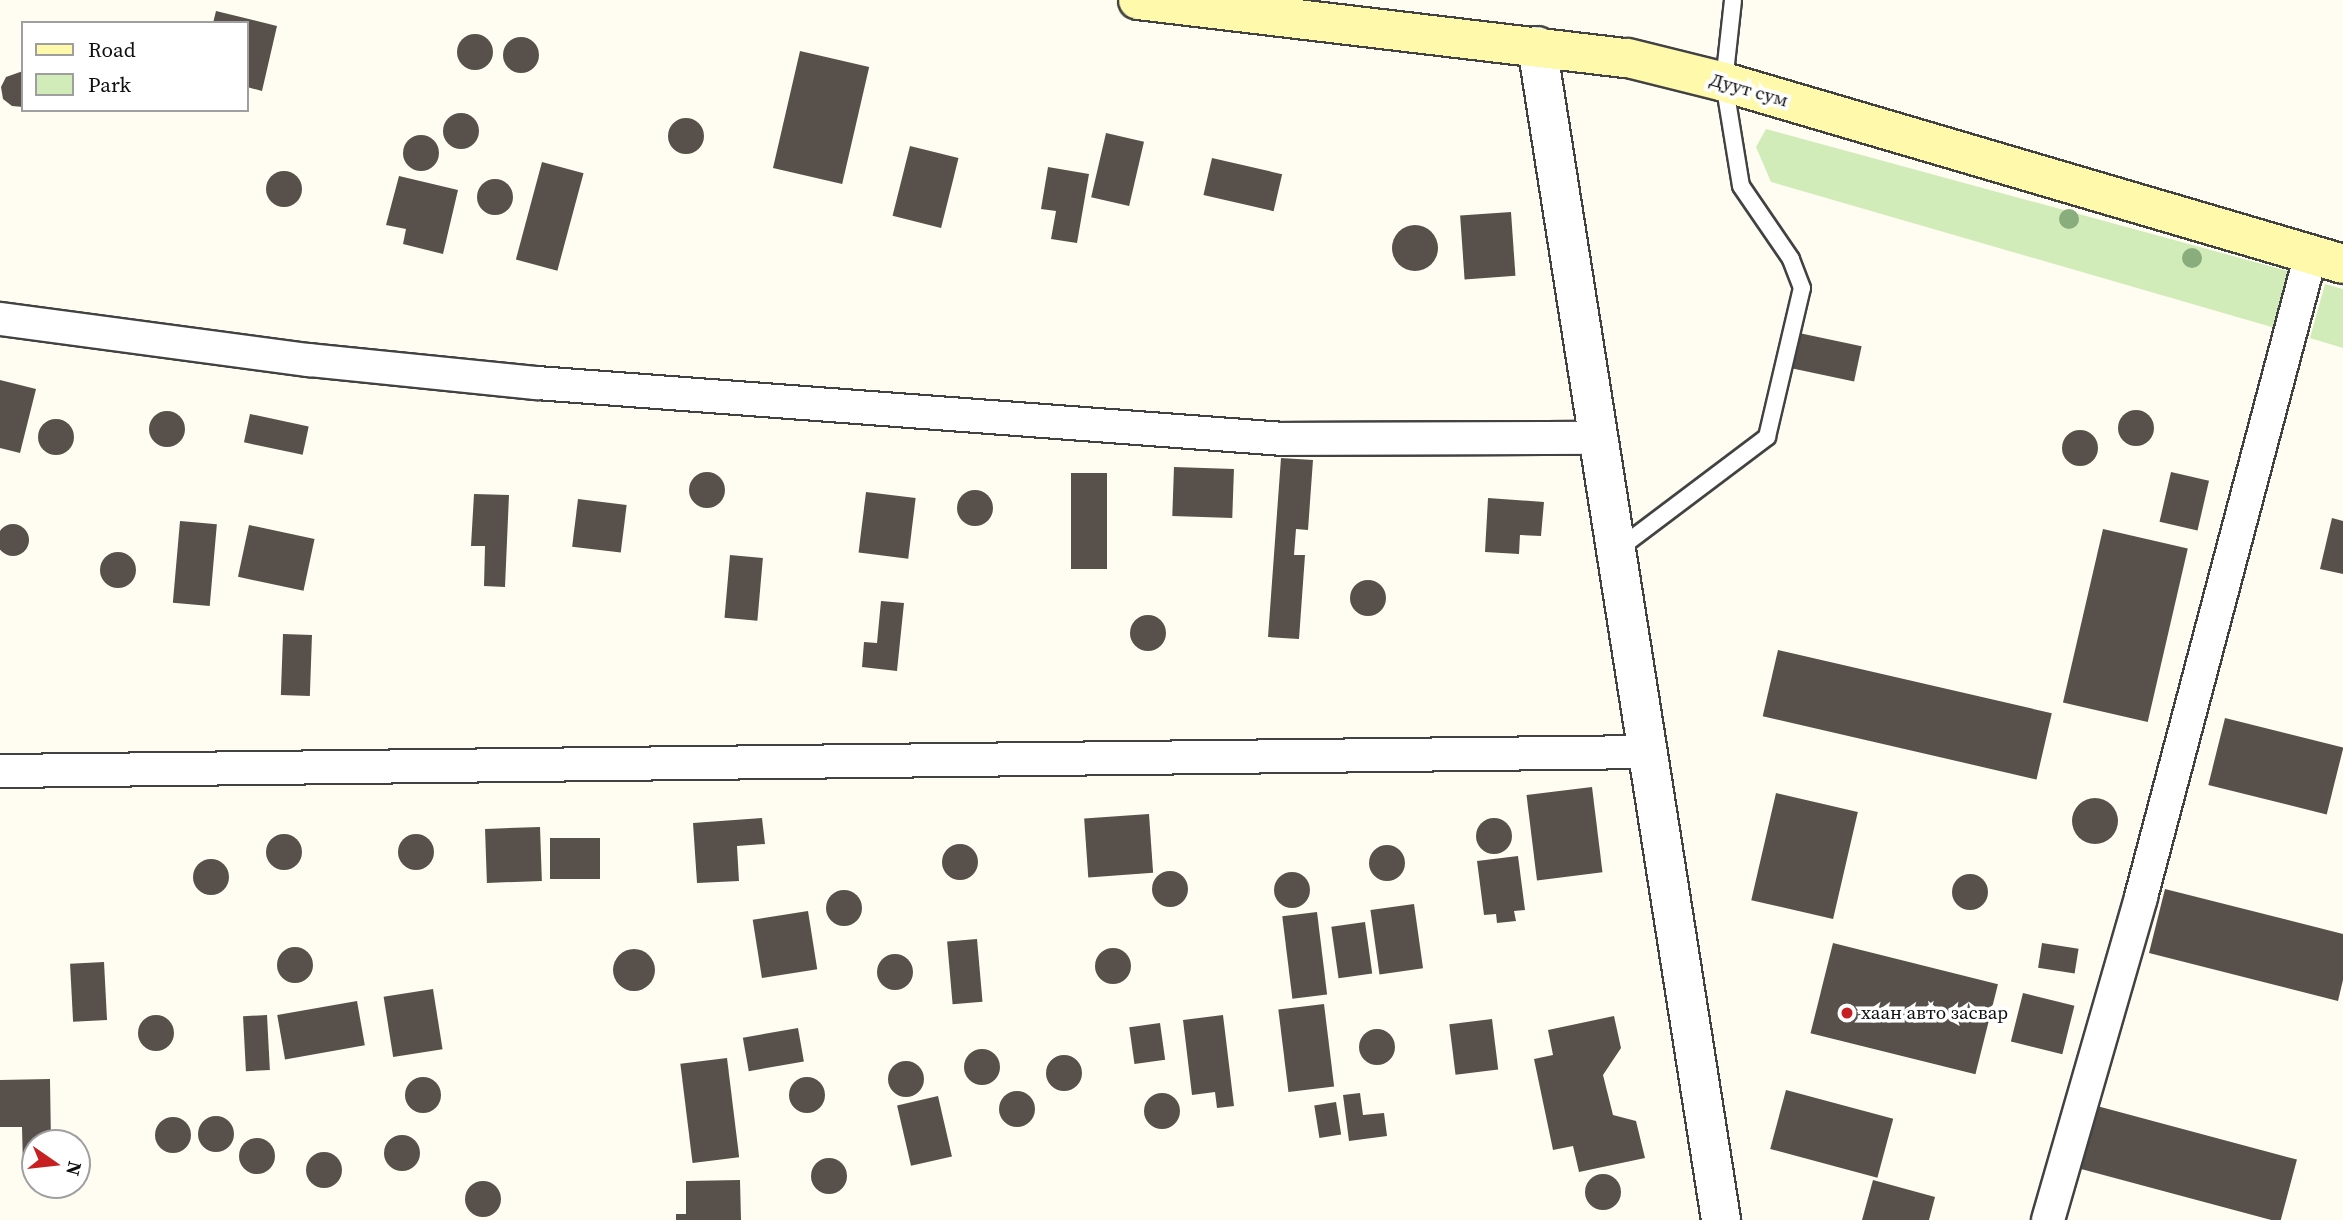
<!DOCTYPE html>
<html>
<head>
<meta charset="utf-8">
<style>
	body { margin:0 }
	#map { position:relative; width:2343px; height:1220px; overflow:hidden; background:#fffdf1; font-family:"Source Serif 4",serif }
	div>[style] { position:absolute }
	.green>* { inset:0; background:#d1ecb9 }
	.building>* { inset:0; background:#58514b; transform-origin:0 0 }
	.round { border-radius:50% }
	.roads { filter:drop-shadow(2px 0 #424242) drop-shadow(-2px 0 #424242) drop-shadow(0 2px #424242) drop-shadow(0 -2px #424242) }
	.service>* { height:16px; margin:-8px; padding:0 8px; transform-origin:8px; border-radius:8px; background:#fff }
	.minor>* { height:32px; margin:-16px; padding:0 16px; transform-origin:16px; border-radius:16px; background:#fff }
	.tertiary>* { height:38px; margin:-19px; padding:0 19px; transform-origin:19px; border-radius:19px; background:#fff }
	.secondary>* { height:38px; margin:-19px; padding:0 19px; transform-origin:19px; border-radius:19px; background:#fff9ac }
	.trees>* { width:20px; height:20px; margin:-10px; border-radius:50%; background:#89ad7c }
	.dots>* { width:19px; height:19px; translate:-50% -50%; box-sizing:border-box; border:4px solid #fff; border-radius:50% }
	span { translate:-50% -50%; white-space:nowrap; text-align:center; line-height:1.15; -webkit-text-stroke:7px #fff; paint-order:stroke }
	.street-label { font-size:19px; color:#0f0f0f }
	.poi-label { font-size:19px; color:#0f0f0f }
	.left { translate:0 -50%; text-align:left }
	.legend { position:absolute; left:21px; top:21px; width:228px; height:91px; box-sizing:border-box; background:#fff; border:2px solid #9f9f9f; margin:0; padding:9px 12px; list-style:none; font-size:21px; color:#0f0f0f }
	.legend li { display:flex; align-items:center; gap:14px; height:35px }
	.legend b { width:35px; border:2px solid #9f9f9f }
	.north { position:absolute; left:21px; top:1129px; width:70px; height:70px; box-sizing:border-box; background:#fff; border:2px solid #9f9f9f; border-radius:50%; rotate:104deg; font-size:19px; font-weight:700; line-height:28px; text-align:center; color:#0f0f0f }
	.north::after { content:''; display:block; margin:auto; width:24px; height:32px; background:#c62022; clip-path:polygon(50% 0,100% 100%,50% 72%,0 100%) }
</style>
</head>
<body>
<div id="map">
	<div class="green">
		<div style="clip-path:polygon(1766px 129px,2288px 271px,2275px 328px,1771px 182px,1756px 147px)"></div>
		<div style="clip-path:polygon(2325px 284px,2343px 289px,2343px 348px,2310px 338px)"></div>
	</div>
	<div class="building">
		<div style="clip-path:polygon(216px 11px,277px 26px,262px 91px,247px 87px,247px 23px,213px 23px)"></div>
		<div class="round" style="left:457px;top:34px;width:36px;height:36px"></div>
		<div class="round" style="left:503px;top:37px;width:36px;height:36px"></div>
		<div style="left:800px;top:51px;width:71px;height:120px;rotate:13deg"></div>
		<div style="clip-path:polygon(23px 71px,23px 107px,12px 106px,3px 99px,1px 87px,6px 77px)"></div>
		<div class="round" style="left:443px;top:113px;width:36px;height:36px"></div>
		<div class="round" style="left:668px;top:118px;width:36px;height:36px"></div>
		<div style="left:1106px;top:133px;width:39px;height:66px;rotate:13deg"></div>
		<div class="round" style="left:403px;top:135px;width:36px;height:36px"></div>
		<div style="left:910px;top:146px;width:50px;height:72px;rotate:14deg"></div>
		<div style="left:1212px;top:158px;width:72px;height:38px;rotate:13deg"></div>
		<div style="left:542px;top:162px;width:43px;height:101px;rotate:15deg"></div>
		<div style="clip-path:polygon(1048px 167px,1089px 174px,1077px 243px,1051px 239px,1056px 211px,1041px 209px)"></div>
		<div class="round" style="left:266px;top:171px;width:36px;height:36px"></div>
		<div style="clip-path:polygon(399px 176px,458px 190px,443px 254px,403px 244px,406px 229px,386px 225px)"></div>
		<div class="round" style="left:477px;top:179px;width:36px;height:36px"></div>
		<div style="left:1511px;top:212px;width:64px;height:51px;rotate:86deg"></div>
		<div class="round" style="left:1392px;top:225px;width:46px;height:46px"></div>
		<div style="left:1799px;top:333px;width:64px;height:36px;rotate:12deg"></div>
		<div style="clip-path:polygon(0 380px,36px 389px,20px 453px,0 448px)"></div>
		<div class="round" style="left:2118px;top:410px;width:36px;height:36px"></div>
		<div class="round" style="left:149px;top:411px;width:36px;height:36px"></div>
		<div style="left:250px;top:414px;width:60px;height:29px;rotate:12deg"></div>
		<div class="round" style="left:38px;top:419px;width:36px;height:36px"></div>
		<div class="round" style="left:2062px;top:430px;width:36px;height:36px"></div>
		<div style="clip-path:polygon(1281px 458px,1313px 460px,1308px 530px,1296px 529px,1294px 555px,1305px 555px,1299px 639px,1268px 637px)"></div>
		<div style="left:1174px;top:467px;width:60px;height:49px;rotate:2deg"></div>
		<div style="left:2171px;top:472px;width:39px;height:51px;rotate:13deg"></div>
		<div class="round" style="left:689px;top:472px;width:36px;height:36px"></div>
		<div style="left:1071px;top:473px;width:36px;height:96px"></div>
		<div class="round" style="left:957px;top:490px;width:36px;height:36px"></div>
		<div style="left:866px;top:492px;width:50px;height:61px;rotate:7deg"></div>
		<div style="clip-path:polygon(474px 494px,509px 495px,505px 587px,484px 586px,485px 546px,471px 546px)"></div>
		<div style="clip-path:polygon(1488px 498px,1544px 502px,1541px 536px,1520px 535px,1519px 554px,1485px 552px)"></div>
		<div style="left:578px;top:499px;width:49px;height:48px;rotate:7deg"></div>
		<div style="clip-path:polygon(2332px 518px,2343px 521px,2343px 574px,2320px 569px)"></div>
		<div style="left:180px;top:521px;width:37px;height:82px;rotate:5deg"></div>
		<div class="round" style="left:-3px;top:524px;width:32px;height:32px"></div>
		<div style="left:249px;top:525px;width:67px;height:53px;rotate:12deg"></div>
		<div style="left:2103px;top:529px;width:87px;height:178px;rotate:13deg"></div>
		<div class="round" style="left:100px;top:552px;width:36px;height:36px"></div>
		<div style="left:730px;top:555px;width:33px;height:63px;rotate:5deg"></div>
		<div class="round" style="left:1350px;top:580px;width:36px;height:36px"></div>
		<div style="clip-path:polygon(881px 601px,904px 603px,897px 671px,862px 667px,864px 642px,877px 643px)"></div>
		<div class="round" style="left:1130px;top:615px;width:36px;height:36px"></div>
		<div style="left:283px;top:634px;width:29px;height:61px;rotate:2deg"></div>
		<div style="left:1778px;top:650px;width:281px;height:68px;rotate:13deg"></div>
		<div style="left:2225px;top:718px;width:122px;height:69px;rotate:14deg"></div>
		<div style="left:1592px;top:787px;width:86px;height:66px;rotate:83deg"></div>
		<div style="left:1776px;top:793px;width:84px;height:110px;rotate:13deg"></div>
		<div class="round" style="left:2072px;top:798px;width:46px;height:46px"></div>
		<div style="left:1149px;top:814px;width:59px;height:65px;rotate:86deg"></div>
		<div style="clip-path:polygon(762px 818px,765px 844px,737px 846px,739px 881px,697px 883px,693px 823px)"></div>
		<div class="round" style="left:1476px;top:818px;width:36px;height:36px"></div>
		<div style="left:540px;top:827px;width:54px;height:55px;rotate:88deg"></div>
		<div class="round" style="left:398px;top:834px;width:36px;height:36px"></div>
		<div class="round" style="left:266px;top:834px;width:36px;height:36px"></div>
		<div style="left:550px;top:838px;width:50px;height:41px"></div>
		<div class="round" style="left:942px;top:844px;width:36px;height:36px"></div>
		<div class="round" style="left:1369px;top:845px;width:36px;height:36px"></div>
		<div style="clip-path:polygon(1518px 856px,1525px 910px,1514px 911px,1516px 921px,1497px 923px,1496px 914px,1484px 915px,1477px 861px)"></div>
		<div class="round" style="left:193px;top:859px;width:36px;height:36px"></div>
		<div class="round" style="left:1152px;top:871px;width:36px;height:36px"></div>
		<div class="round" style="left:1274px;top:872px;width:36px;height:36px"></div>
		<div class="round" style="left:1952px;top:874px;width:36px;height:36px"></div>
		<div style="clip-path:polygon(2165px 889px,2343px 934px,2343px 980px,2338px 1001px,2149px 953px)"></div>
		<div class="round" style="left:826px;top:890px;width:36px;height:36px"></div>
		<div style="left:1414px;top:904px;width:65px;height:44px;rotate:82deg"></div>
		<div style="left:808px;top:911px;width:59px;height:56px;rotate:81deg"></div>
		<div style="left:1317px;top:912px;width:83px;height:35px;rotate:83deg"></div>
		<div style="left:1365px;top:922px;width:52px;height:34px;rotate:82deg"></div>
		<div style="left:977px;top:939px;width:63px;height:30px;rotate:85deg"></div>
		<div style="left:1833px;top:943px;width:170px;height:93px;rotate:14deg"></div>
		<div style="left:2042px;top:943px;width:37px;height:25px;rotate:9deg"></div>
		<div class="round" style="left:277px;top:947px;width:36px;height:36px"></div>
		<div class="round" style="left:1095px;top:948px;width:36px;height:36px"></div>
		<div class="round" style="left:613px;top:949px;width:42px;height:42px"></div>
		<div class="round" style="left:877px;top:954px;width:36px;height:36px"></div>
		<div style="left:104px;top:962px;width:58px;height:34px;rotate:87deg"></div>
		<div style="left:433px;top:989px;width:61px;height:50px;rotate:81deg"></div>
		<div style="left:2023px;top:993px;width:53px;height:50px;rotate:14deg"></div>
		<div style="left:357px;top:1001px;width:45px;height:81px;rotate:80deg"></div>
		<div style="left:1324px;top:1004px;width:83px;height:46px;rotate:83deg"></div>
		<div style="left:267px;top:1015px;width:55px;height:24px;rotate:87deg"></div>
		<div style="clip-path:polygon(1223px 1015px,1234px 1106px,1217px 1108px,1215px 1092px,1192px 1095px,1183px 1020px)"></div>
		<div class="round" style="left:138px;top:1015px;width:36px;height:36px"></div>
		<div style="clip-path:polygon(1614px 1016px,1621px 1048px,1603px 1075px,1613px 1115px,1636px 1121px,1645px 1158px,1579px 1172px,1573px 1146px,1553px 1150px,1534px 1059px,1553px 1055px,1548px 1030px)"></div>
		<div style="left:1492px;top:1019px;width:51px;height:43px;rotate:83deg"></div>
		<div style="left:1160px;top:1023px;width:37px;height:31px;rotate:82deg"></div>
		<div style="left:798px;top:1028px;width:34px;height:56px;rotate:80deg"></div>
		<div class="round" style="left:1359px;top:1029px;width:36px;height:36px"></div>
		<div class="round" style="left:964px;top:1049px;width:36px;height:36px"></div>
		<div class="round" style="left:1046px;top:1055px;width:36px;height:36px"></div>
		<div style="left:727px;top:1058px;width:100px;height:47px;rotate:83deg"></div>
		<div class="round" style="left:888px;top:1061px;width:36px;height:36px"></div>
		<div class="round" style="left:789px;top:1077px;width:36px;height:36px"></div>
		<div class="round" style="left:405px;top:1077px;width:36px;height:36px"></div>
		<div style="clip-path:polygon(50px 1079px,51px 1143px,35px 1143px,35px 1168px,23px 1168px,22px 1127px,0 1127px,0 1080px)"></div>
		<div style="left:1786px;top:1090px;width:111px;height:61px;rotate:15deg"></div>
		<div class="round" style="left:999px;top:1091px;width:36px;height:36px"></div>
		<div style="clip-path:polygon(1360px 1093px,1363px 1115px,1384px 1113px,1387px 1136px,1349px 1141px,1343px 1095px)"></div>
		<div class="round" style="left:1144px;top:1093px;width:36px;height:36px"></div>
		<div style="left:938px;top:1096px;width:62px;height:42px;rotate:77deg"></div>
		<div style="left:1336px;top:1102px;width:33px;height:22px;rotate:81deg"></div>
		<div style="left:2097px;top:1106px;width:207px;height:65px;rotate:15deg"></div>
		<div class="round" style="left:198px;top:1116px;width:36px;height:36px"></div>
		<div class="round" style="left:155px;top:1117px;width:36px;height:36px"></div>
		<div class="round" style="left:384px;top:1135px;width:36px;height:36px"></div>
		<div class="round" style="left:239px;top:1138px;width:36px;height:36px"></div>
		<div class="round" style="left:306px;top:1152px;width:36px;height:36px"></div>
		<div class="round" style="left:811px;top:1158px;width:36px;height:36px"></div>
		<div class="round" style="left:1585px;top:1174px;width:36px;height:36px"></div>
		<div style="clip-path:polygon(740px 1180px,741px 1220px,676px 1220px,676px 1214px,686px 1214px,686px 1181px)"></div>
		<div style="clip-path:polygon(1873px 1180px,1935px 1197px,1929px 1220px,1862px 1220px)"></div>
		<div class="round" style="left:465px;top:1181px;width:36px;height:36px"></div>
	</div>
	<div class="roads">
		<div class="service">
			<div style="left:1617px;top:550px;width:188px;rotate:-37deg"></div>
			<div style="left:1767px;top:437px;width:153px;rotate:-76.8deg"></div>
			<div style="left:1802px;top:288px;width:31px;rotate:-111deg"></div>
			<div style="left:1791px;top:259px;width:88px;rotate:-124.4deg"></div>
			<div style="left:1741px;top:186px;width:105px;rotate:-99.3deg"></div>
			<div style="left:1724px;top:82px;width:82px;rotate:-83.7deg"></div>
		</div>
		<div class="minor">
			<div style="left:0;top:319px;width:312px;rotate:7.6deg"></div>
			<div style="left:309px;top:360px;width:229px;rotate:5.8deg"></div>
			<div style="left:537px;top:383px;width:748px;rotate:4.29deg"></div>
			<div style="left:1283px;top:439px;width:314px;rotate:-0.2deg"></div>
			<div style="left:0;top:771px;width:1649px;rotate:-0.66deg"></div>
			<div style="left:2048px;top:1220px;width:336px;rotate:-73.9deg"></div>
			<div style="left:2141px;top:897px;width:665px;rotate:-75.19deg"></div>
		</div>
		<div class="tertiary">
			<div style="left:1537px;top:46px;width:1188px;rotate:81.09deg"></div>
		</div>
		<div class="secondary">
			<div style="left:1138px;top:0;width:493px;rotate:6.8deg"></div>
			<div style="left:1628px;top:58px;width:99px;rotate:14deg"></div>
			<div style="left:1724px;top:82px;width:645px;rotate:16.38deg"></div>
		</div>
	</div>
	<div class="trees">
		<div style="left:2069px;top:219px"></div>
		<div style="left:2192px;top:258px"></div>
	</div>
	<div class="dots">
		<div style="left:1847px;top:1013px;background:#c62022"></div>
	</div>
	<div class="street-label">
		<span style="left:1749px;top:90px;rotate:16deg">Дуут сум</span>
	</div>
	<div class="poi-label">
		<span class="left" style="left:1861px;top:1013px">хаан авто засвар</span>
	</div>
	<ul class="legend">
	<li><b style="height:9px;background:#fff9ac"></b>Road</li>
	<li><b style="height:19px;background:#d1ecb9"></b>Park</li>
	</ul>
	<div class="north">N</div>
</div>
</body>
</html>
